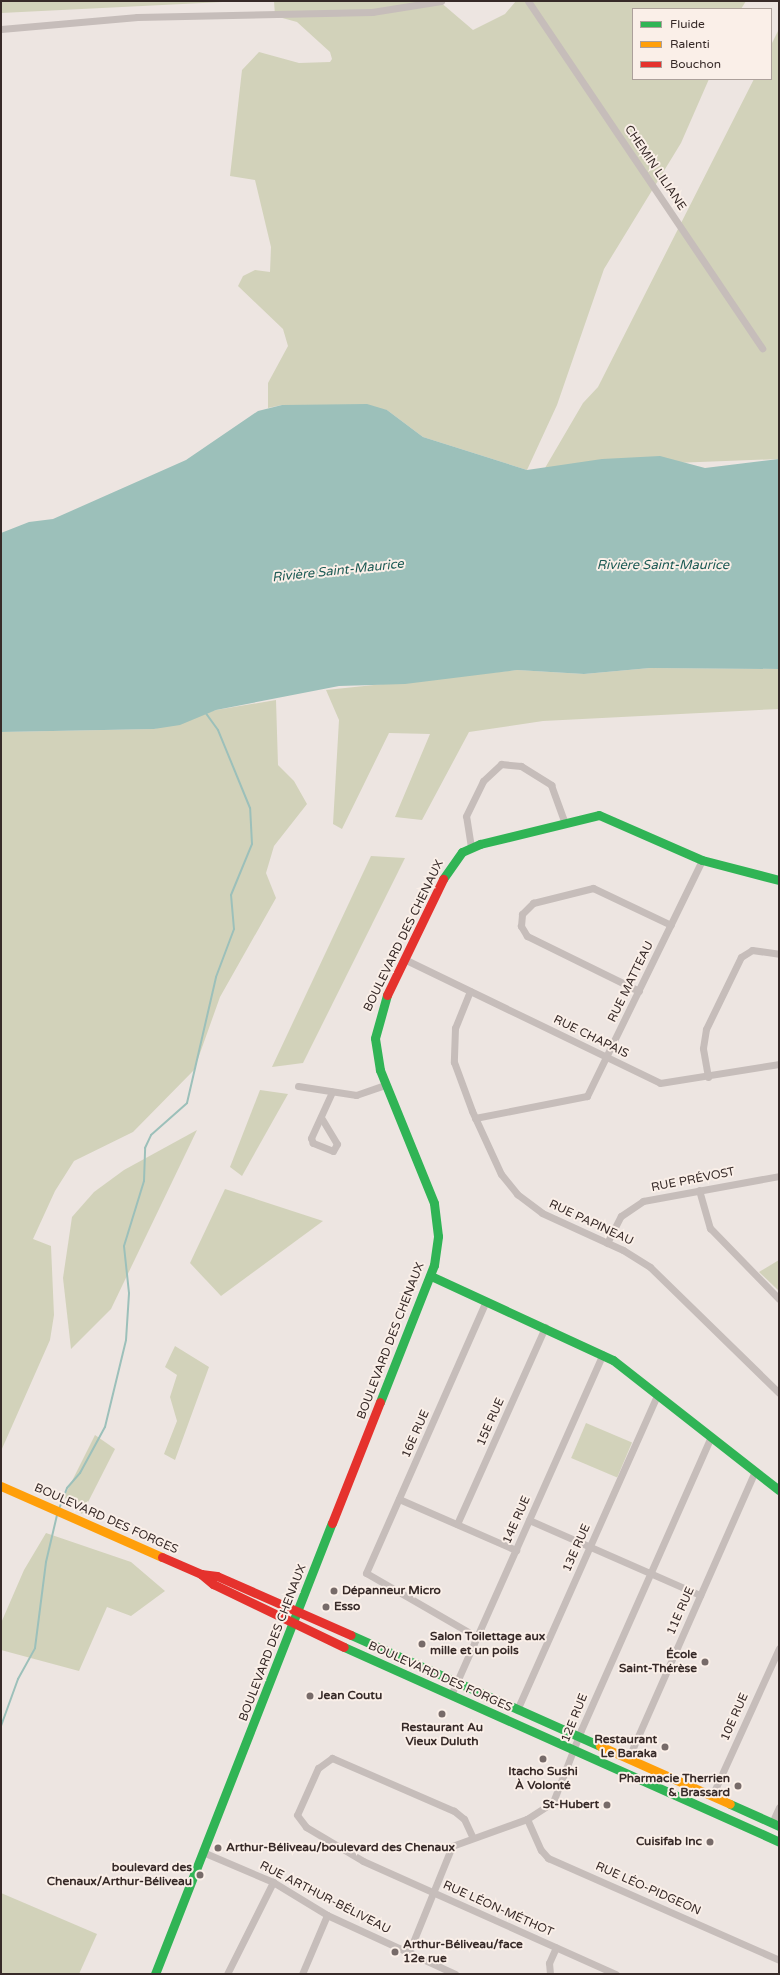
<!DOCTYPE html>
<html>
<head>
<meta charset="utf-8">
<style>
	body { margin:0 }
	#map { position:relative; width:780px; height:1975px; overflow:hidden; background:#ede5e1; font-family:"Varela Round",sans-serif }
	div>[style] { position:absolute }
	.green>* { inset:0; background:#d2d2ba; transform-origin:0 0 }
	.water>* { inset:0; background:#9cc0ba }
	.stream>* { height:2px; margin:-1px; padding:0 1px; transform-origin:1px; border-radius:1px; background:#9cc0ba }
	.street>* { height:7px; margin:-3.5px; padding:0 3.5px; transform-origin:3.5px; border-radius:3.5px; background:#c6bdba }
	.fast>* { height:9px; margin:-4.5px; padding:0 4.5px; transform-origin:4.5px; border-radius:4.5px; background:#30b455 }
	.slow>* { height:9px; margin:-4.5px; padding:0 4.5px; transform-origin:4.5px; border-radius:4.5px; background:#ff9f0a }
	.jam>* { height:9px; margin:-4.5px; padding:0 4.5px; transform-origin:4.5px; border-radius:4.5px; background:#e5322d }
	.dots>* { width:11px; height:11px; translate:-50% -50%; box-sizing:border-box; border:2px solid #faefe8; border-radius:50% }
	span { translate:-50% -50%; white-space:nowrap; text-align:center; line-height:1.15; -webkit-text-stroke:4px #faefe8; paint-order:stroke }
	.street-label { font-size:12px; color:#372a28 }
	.poi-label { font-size:12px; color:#372a28; font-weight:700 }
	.left { translate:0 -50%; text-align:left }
	.right { translate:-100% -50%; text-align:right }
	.water-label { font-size:13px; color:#1c5a54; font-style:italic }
	.frame { position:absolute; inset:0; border:2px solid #372a28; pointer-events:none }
	.legend { position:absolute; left:632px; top:8px; width:140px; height:72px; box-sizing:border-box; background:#faefe8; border:1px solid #aca09b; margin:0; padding:5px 7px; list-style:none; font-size:12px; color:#372a28 }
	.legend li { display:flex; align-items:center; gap:8px; height:20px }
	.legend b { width:20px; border:1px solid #aca09b }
</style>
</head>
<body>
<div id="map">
	<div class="green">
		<div style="clip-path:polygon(1px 1px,243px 1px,1px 13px)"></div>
		<div style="clip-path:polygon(274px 1px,439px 1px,473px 30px,505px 14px,516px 1px,746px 1px,741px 9px,633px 9px,633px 79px,709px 79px,681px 143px,604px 269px,557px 405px,527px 470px,423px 437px,387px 410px,282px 405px,268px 408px,268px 383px,288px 346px,283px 329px,238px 286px,243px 276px,255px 270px,270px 272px,271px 247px,255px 180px,230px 176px,242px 70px,259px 52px,299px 63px,330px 62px,332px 59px,330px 52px,297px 22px,275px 16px)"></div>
		<div style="clip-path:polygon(779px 29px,779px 459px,545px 468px,583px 403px,598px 387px,754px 79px,771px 79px,771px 45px)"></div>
		<div style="clip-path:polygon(650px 668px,779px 669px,779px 709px,543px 721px,469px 732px,422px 820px,395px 817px,430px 734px,389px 733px,342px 829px,333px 824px,339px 720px,326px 690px,517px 670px,584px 674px)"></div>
		<div style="clip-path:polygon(276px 700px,278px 765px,294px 781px,307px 804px,274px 846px,266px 873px,276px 898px,220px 997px,194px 1070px,133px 1132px,74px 1161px,55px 1191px,33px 1239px,51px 1246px,54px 1315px,50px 1340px,1px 1451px,1px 732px,154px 729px,216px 710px)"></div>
		<div style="clip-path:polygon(371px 856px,405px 858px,303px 1063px,272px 1067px)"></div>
		<div style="clip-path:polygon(260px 1090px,288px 1094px,242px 1176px,230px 1167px)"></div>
		<div style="clip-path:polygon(197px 1130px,111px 1309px,71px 1349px,63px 1278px,72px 1217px,94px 1192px,124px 1170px)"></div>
		<div style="clip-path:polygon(225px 1189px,323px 1221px,221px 1296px,190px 1263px)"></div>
		<div style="clip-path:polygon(779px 1260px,779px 1291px,759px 1272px)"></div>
		<div style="clip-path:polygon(175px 1346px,209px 1367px,175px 1460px,164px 1454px,177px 1421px,170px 1397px,177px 1375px,165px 1367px)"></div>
		<div style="left:586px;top:1423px;width:50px;height:38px;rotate:23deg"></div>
		<div style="clip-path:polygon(95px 1435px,115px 1449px,82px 1514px,64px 1497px)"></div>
		<div style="clip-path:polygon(46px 1533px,131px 1562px,165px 1591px,131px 1616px,107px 1607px,79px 1671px,1px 1650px,1px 1623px,24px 1570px)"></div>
		<div style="clip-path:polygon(1px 1893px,97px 1934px,79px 1974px,1px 1974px)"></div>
	</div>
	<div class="water">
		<div style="clip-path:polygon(367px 404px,387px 410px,423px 437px,527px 470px,602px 459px,660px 456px,705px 468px,779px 459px,779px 669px,650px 668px,584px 674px,517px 670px,405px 684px,339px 686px,216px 710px,180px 725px,154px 729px,1px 732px,1px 533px,29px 522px,53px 519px,186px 460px,258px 411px,282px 405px)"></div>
	</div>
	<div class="stream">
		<div style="left:59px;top:1509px;width:22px;rotate:-69deg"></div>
		<div style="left:67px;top:1488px;width:20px;rotate:-49deg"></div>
		<div style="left:80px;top:1473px;width:52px;rotate:-61.5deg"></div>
		<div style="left:105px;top:1427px;width:89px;rotate:-76.4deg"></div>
		<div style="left:126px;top:1340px;width:47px;rotate:-86.3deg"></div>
		<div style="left:129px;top:1293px;width:47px;rotate:-96.1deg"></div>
		<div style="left:124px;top:1246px;width:68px;rotate:-72.9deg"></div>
		<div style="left:144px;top:1181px;width:33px;rotate:-88deg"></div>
		<div style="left:145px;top:1148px;width:14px;rotate:-65deg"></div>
		<div style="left:151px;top:1135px;width:48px;rotate:-41.6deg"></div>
		<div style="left:187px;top:1103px;width:129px;rotate:-77deg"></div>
		<div style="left:216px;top:977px;width:51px;rotate:-69.4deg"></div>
		<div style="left:234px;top:929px;width:34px;rotate:-95deg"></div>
		<div style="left:231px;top:895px;width:55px;rotate:-67.6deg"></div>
		<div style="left:252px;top:844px;width:36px;rotate:-93deg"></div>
		<div style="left:250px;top:808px;width:84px;rotate:-112.3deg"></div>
		<div style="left:218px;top:730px;width:22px;rotate:-126deg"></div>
		<div style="left:1px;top:1726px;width:50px;rotate:-70.1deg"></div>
		<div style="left:18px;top:1679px;width:35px;rotate:-61deg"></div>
		<div style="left:35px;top:1648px;width:87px;rotate:-82.7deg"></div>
		<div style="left:46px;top:1562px;width:48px;rotate:-76.8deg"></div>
	</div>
	<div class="street">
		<div style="left:528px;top:1px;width:419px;rotate:56deg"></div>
		<div style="left:1px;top:29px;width:137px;rotate:-5deg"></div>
		<div style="left:137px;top:17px;width:235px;rotate:-1.2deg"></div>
		<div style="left:372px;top:12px;width:70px;rotate:-9.1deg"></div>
		<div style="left:471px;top:847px;width:31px;rotate:-99deg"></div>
		<div style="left:466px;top:816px;width:39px;rotate:-64deg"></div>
		<div style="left:483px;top:781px;width:25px;rotate:-43deg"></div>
		<div style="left:501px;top:764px;width:20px;rotate:6deg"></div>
		<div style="left:521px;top:766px;width:36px;rotate:32deg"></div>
		<div style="left:551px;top:785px;width:38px;rotate:70deg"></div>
		<div style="left:404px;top:959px;width:284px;rotate:25.8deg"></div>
		<div style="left:660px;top:1083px;width:121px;rotate:-9.1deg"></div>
		<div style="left:470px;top:991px;width:40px;rotate:112deg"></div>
		<div style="left:455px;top:1028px;width:34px;rotate:92deg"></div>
		<div style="left:454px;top:1062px;width:52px;rotate:69.8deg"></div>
		<div style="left:472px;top:1111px;width:69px;rotate:65.3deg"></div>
		<div style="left:501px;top:1174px;width:26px;rotate:51deg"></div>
		<div style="left:517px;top:1194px;width:31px;rotate:37deg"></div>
		<div style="left:542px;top:1213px;width:89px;rotate:24.6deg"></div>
		<div style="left:623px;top:1250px;width:32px;rotate:32deg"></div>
		<div style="left:650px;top:1267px;width:180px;rotate:44.3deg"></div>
		<div style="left:639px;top:991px;width:125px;rotate:-153.8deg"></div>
		<div style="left:527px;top:936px;width:12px;rotate:-121deg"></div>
		<div style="left:521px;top:926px;width:12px;rotate:-85deg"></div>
		<div style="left:522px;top:914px;width:16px;rotate:-45deg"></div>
		<div style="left:533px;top:903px;width:62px;rotate:-14deg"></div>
		<div style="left:593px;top:888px;width:86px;rotate:25.4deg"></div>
		<div style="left:708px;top:1077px;width:29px;rotate:-100deg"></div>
		<div style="left:703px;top:1048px;width:19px;rotate:-81deg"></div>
		<div style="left:706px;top:1029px;width:80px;rotate:-64.1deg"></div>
		<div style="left:741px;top:957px;width:13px;rotate:-32deg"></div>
		<div style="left:752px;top:950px;width:27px;rotate:8deg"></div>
		<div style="left:298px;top:1086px;width:59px;rotate:8.8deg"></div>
		<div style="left:356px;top:1095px;width:31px;rotate:-19deg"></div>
		<div style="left:475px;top:1118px;width:114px;rotate:-11.1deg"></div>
		<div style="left:587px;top:1096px;width:263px;rotate:-64deg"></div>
		<div style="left:322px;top:1119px;width:29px;rotate:59deg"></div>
		<div style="left:337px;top:1144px;width:8px;rotate:120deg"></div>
		<div style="left:333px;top:1151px;width:22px;rotate:-158deg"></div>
		<div style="left:313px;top:1143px;width:5px;rotate:-112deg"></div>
		<div style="left:311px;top:1138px;width:51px;rotate:-65.5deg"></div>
		<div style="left:699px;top:1190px;width:40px;rotate:74deg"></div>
		<div style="left:710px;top:1228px;width:99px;rotate:45.8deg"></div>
		<div style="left:607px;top:1243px;width:30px;rotate:-63deg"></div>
		<div style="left:621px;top:1216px;width:27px;rotate:-34deg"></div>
		<div style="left:643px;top:1201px;width:138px;rotate:-10.4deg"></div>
		<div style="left:399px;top:1499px;width:128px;rotate:23.6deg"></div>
		<div style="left:529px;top:1520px;width:187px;rotate:23.7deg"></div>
		<div style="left:457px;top:1524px;width:216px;rotate:-65.9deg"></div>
		<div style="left:477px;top:1637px;width:128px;rotate:-150deg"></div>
		<div style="left:366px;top:1573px;width:297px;rotate:-66.2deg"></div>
		<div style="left:451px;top:1695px;width:373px;rotate:-66deg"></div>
		<div style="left:517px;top:1710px;width:346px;rotate:-66deg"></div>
		<div style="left:628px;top:1759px;width:315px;rotate:-66.2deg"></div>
		<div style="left:712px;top:1796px;width:162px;rotate:-65.6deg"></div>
		<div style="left:527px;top:1819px;width:34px;rotate:66deg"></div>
		<div style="left:541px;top:1850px;width:11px;rotate:49deg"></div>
		<div style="left:548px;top:1858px;width:253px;rotate:23.8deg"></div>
		<div style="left:772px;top:1823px;width:17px;rotate:-66deg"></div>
		<div style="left:472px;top:1836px;width:19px;rotate:-115deg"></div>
		<div style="left:464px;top:1819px;width:13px;rotate:-141deg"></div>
		<div style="left:454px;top:1811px;width:133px;rotate:-156.5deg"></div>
		<div style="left:332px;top:1758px;width:17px;rotate:144deg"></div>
		<div style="left:318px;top:1768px;width:51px;rotate:114.1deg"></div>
		<div style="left:297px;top:1815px;width:15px;rotate:53deg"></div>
		<div style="left:306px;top:1827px;width:66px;rotate:30.8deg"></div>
		<div style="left:363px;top:1861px;width:277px;rotate:24.1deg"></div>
		<div style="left:205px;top:1853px;width:74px;rotate:23.1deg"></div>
		<div style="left:273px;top:1882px;width:63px;rotate:31.4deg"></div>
		<div style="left:327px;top:1915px;width:141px;rotate:24.7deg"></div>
		<div style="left:409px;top:1952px;width:114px;rotate:-67.9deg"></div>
		<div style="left:452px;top:1846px;width:80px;rotate:-19.8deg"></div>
		<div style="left:527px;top:1819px;width:31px;rotate:-33deg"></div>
		<div style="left:553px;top:1802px;width:77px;rotate:-68.7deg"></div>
		<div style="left:581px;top:1730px;width:321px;rotate:-66.1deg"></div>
		<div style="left:227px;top:1974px;width:103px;rotate:-63.4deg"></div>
		<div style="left:302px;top:1974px;width:64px;rotate:-67deg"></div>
		<div style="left:550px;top:1974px;width:11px;rotate:-95deg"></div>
		<div style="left:549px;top:1963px;width:17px;rotate:-66deg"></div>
	</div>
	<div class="fast">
		<div style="left:443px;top:879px;width:33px;rotate:-55deg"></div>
		<div style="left:462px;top:852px;width:20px;rotate:-24deg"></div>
		<div style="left:480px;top:844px;width:122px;rotate:-13.7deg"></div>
		<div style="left:599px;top:815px;width:112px;rotate:23.6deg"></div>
		<div style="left:702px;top:860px;width:80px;rotate:14.6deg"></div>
		<div style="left:431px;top:1276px;width:200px;rotate:24.8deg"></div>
		<div style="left:613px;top:1360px;width:211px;rotate:38.1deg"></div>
		<div style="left:380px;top:1402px;width:147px;rotate:-68.5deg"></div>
		<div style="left:434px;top:1265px;width:29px;rotate:-82deg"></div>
		<div style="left:438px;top:1236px;width:33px;rotate:-97deg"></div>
		<div style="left:434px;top:1203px;width:144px;rotate:-112.1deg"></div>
		<div style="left:380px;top:1070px;width:32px;rotate:-99deg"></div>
		<div style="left:375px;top:1038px;width:45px;rotate:-74.4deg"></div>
		<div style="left:351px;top:1635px;width:273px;rotate:24deg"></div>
		<div style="left:344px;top:1647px;width:477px;rotate:24.1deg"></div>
		<div style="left:730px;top:1804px;width:54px;rotate:24.2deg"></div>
		<div style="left:155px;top:1974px;width:484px;rotate:-68.6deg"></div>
	</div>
	<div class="slow">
		<div style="left:1px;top:1486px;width:176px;rotate:23.8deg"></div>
		<div style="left:600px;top:1746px;width:142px;rotate:24deg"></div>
	</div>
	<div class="jam">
		<div style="left:387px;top:995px;width:129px;rotate:-64.2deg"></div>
		<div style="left:332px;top:1523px;width:130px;rotate:-68.4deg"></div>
		<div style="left:162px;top:1557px;width:43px;rotate:23.6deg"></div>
		<div style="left:201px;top:1574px;width:16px;rotate:7deg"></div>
		<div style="left:217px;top:1576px;width:146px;rotate:23.8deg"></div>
		<div style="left:201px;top:1574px;width:16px;rotate:40deg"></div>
		<div style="left:213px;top:1584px;width:145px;rotate:25.7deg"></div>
	</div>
	<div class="dots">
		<div style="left:334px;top:1591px;background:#776b69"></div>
		<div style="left:326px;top:1607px;background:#776b69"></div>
		<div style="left:422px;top:1644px;background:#776b69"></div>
		<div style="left:705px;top:1662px;background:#776b69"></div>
		<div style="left:310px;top:1696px;background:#776b69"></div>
		<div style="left:442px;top:1714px;background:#776b69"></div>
		<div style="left:665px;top:1747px;background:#776b69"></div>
		<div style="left:543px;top:1759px;background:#776b69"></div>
		<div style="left:738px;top:1786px;background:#776b69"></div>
		<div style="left:607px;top:1805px;background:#776b69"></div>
		<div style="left:710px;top:1842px;background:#776b69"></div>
		<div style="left:218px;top:1848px;background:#776b69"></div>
		<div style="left:200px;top:1875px;background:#776b69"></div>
		<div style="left:395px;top:1952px;background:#776b69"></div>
	</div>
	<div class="street-label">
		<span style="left:655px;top:168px;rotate:56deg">CHEMIN LILIANE</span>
		<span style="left:404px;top:936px;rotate:-64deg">BOULEVARD DES CHENAUX</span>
		<span style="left:631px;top:982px;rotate:-64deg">RUE MATTEAU</span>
		<span style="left:591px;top:1037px;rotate:26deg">RUE CHAPAIS</span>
		<span style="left:693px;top:1180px;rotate:-11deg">RUE PRÉVOST</span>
		<span style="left:591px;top:1223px;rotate:25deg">RUE PAPINEAU</span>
		<span style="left:391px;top:1341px;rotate:-69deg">BOULEVARD DES CHENAUX</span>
		<span style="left:491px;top:1422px;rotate:-66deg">15E RUE</span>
		<span style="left:416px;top:1434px;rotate:-66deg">16E RUE</span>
		<span style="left:106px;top:1519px;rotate:24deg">BOULEVARD DES FORGES</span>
		<span style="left:517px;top:1520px;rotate:-66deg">14E RUE</span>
		<span style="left:577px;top:1548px;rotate:-66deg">13E RUE</span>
		<span style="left:681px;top:1611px;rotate:-66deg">11E RUE</span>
		<span style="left:273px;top:1643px;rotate:-69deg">BOULEVARD DES CHENAUX</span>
		<span style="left:440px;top:1677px;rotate:24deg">BOULEVARD DES FORGES</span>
		<span style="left:735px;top:1717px;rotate:-66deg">10E RUE</span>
		<span style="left:575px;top:1718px;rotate:-68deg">12E RUE</span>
		<span style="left:648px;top:1889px;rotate:24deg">RUE LÉO-PIDGEON</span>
		<span style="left:325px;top:1898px;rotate:27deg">RUE ARTHUR-BÉLIVEAU</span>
		<span style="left:498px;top:1909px;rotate:24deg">RUE LÉON-MÉTHOT</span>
	</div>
	<div class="poi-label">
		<span class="left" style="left:342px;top:1591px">Dépanneur Micro</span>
		<span class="left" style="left:334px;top:1607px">Esso</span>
		<span class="left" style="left:430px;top:1644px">Salon Toilettage aux<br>mille et un poils</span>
		<span class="right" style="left:697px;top:1662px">École<br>Saint-Thérèse</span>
		<span class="left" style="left:318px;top:1696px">Jean Coutu</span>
		<span style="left:442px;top:1735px">Restaurant Au<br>Vieux Duluth</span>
		<span class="right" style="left:657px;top:1747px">Restaurant<br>Le Baraka</span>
		<span style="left:543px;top:1779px">Itacho Sushi<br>À Volonté</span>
		<span class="right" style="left:730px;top:1786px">Pharmacie Therrien<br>&amp; Brassard</span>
		<span class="right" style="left:599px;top:1805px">St-Hubert</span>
		<span class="right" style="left:702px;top:1842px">Cuisifab Inc</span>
		<span class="left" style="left:226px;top:1848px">Arthur-Béliveau/boulevard des Chenaux</span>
		<span class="right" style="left:192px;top:1875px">boulevard des<br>Chenaux/Arthur-Béliveau</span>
		<span class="left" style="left:403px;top:1952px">Arthur-Béliveau/face<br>12e rue</span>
	</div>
	<div class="water-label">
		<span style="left:663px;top:565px">Rivière Saint-Maurice</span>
		<span style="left:338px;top:571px;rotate:-6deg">Rivière Saint-Maurice</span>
	</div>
	<div class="frame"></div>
	<ul class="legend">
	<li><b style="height:5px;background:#30b455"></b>Fluide</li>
	<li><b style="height:5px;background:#ff9f0a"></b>Ralenti</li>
	<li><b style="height:5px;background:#e5322d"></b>Bouchon</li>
	</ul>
</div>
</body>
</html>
